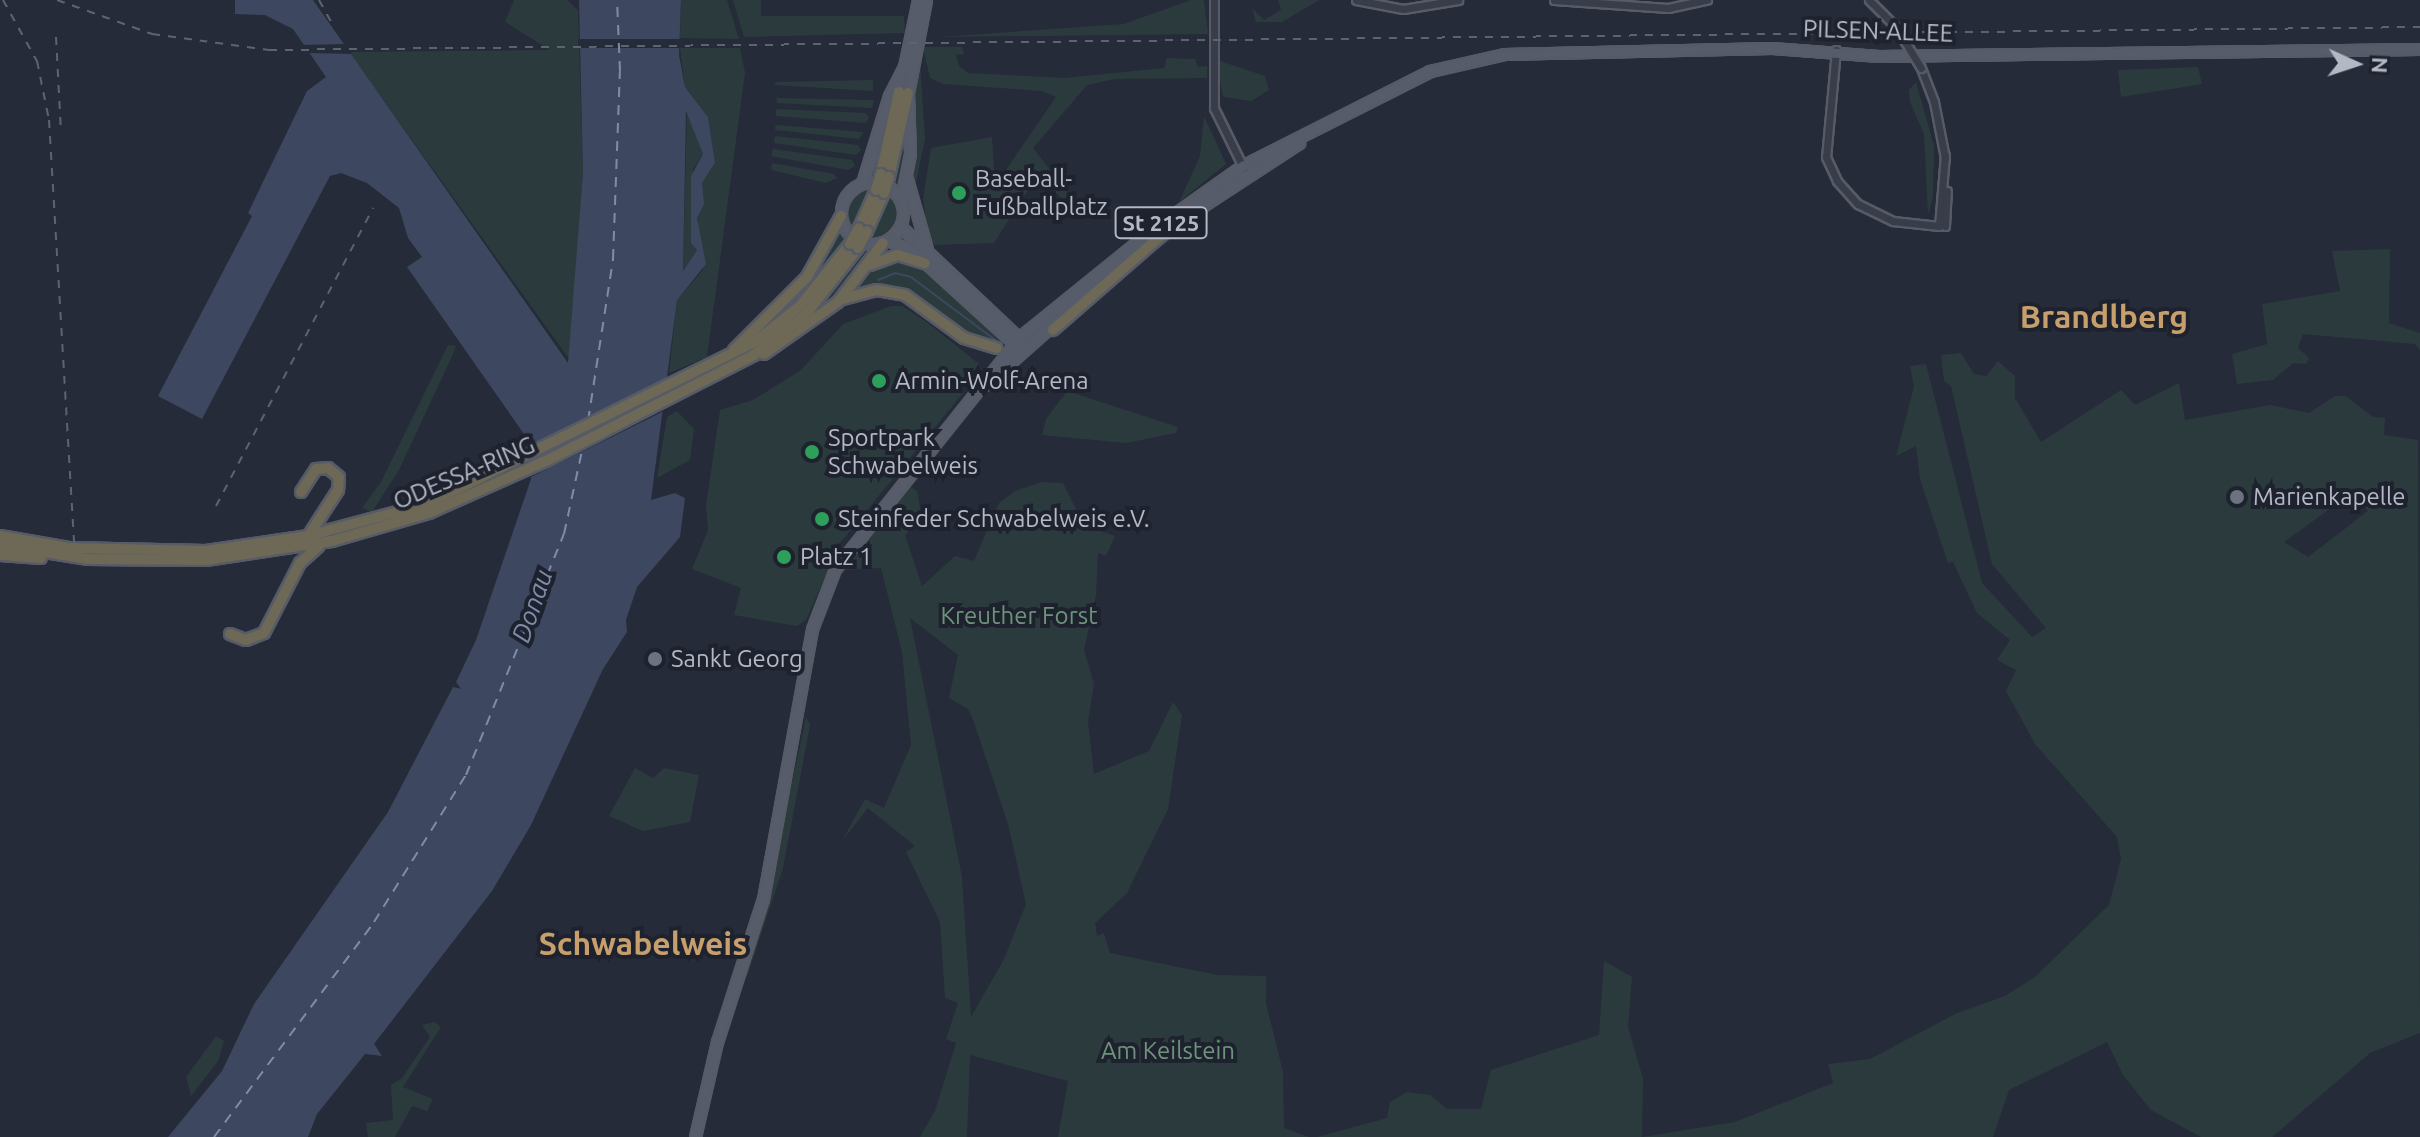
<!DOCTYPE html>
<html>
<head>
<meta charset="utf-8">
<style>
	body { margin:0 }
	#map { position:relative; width:2420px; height:1137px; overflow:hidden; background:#252b38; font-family:Ubuntu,sans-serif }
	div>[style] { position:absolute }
	.green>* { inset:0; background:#2b3b3d }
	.water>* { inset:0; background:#3d475f }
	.pier>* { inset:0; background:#252b38; transform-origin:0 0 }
	.stream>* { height:2px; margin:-1px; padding:0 1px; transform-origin:1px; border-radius:1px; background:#3d475f }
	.ferry>* { height:2px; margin-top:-1px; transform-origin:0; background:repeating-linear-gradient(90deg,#7f8ca9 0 10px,transparent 0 18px) }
	.roads { filter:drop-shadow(2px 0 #565b67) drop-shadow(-2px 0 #565b67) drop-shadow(0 2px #565b67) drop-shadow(0 -2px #565b67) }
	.minor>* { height:7px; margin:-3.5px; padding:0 3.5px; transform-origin:3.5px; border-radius:3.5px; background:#383d49 }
	.major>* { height:9px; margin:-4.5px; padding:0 4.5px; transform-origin:4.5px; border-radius:4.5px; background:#565c69 }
	.major>.ring { margin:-4.5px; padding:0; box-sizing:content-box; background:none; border:9px solid #565c69; border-radius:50% }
	.highway>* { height:10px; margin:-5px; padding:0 5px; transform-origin:5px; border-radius:5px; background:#6e6856 }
	.rail>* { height:2px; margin-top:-1px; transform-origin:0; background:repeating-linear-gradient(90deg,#5d6371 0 8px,transparent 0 16px) }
	.bridges { filter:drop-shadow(2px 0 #565b67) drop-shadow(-2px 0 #565b67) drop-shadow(0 2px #565b67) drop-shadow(0 -2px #565b67) }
	.minor-bridge>* { height:7px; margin:-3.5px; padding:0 3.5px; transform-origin:3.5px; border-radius:3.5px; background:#383d49 }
	.highway-bridge>* { height:10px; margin:-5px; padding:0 5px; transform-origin:5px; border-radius:5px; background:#6e6856 }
	.dots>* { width:22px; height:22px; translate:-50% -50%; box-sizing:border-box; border:4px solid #1e222e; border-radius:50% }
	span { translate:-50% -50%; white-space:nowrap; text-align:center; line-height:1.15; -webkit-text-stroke:8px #1e222e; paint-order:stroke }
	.shield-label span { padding:2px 6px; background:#1e222e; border:2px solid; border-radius:6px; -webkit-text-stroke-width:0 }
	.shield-label { font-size:22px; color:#b4b8c4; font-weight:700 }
	.street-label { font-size:24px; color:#b4b8c4 }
	.poi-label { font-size:24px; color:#b4b8c4 }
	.left { translate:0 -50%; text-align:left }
	.park-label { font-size:24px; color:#6d937b }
	.water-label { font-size:26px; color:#7f8ca9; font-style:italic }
	.district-label { font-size:32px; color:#c79f6c; font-weight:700 }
	.north { position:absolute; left:2316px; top:24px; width:80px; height:80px; -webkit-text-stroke:6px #1e222e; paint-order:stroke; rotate:93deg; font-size:22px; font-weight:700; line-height:32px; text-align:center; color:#b4b8c4 }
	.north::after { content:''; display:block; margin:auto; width:28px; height:36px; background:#b4b8c4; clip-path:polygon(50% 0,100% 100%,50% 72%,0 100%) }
</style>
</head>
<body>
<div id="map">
	<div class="green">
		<div style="clip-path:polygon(514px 0,567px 0,578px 10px,583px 173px,572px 363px,349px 52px,550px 50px,505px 22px)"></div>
		<div style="clip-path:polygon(681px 0,727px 0,739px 39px,680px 38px)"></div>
		<div style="clip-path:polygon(733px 0,761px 0,761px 16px,904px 16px,905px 33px,744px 37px)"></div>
		<div style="clip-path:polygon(1191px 0,1204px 0,1208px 34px,939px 37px,1124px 24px)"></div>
		<div style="clip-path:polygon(1278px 0,1319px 0,1282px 22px,1256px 22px,1252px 8px,1264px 20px,1281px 10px)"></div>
		<div style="clip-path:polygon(923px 47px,962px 47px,964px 54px,956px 55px,959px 66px,968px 73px,1064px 78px,1165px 68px,1166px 58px,1195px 59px,1198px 67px,1207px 66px,1207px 78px,1114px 79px,1087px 85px,1033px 148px,1069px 194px,1063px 200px,1038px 174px,994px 243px,934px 245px,928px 236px,923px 199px,931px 148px,992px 137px,995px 186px,1056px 97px,1042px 91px,943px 84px,930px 78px)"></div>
		<div style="clip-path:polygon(680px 48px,740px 48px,745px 73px,707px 357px,669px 373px,677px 300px,703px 270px,697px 218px,703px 204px,702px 183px,715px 163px,708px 117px,685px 87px)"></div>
		<div style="clip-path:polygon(1217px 60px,1265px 76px,1269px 90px,1251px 101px,1223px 97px)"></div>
		<div style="clip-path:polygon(920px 62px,925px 139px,913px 198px,912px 108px)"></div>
		<div style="clip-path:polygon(2198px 67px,2202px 84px,2121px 97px,2118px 70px)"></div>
		<div style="clip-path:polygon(873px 80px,873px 91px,774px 85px,777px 82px)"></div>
		<div style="clip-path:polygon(1916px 82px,1934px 146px,1933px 197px,1928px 215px,1924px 134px,1910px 102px,1909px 90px)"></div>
		<div style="clip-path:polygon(894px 92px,878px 168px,875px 177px,867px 178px)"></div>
		<div style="clip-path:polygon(776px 95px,777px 98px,874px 100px,872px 108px,777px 103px)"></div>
		<div style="clip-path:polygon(776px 109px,865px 113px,869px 117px,866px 123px,776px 116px)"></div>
		<div style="clip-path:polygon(687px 110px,703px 154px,693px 169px,697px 250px,683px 271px)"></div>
		<div style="clip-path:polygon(1204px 116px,1226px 164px,1179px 202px,1200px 156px)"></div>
		<div style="clip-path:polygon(907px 117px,906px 152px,900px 192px,892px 184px)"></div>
		<div style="clip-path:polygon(776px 122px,776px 125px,864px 132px,859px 139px,775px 130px)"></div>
		<div style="clip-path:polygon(775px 136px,858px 145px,861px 150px,856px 155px,774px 143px)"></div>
		<div style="clip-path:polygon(773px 149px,852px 160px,855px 166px,848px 170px,771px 156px)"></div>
		<div style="clip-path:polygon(772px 163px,834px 174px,837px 178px,826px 183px,771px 170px)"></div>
		<div style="clip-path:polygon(872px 185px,867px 198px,851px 231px,845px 215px,848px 201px)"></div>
		<div style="clip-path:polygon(1235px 190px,1235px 193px,1136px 265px,1179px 228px)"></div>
		<div style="clip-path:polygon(889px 193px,897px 204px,898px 229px,891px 237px,867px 242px)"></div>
		<div style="clip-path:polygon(844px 228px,849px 236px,811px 290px,749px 343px,808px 282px)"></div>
		<div style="clip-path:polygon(864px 248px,876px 248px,846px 290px,789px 333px,830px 294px)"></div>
		<div style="clip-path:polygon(2390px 249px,2389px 323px,2420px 333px,2420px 350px,2415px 344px,2303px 334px,2298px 348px,2309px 358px,2306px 364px,2293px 363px,2273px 380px,2237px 384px,2232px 354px,2267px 344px,2262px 304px,2340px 291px,2332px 251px)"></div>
		<div style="clip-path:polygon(895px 257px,917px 263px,934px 276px,1003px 341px,999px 346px,969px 337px,906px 292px,847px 296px,873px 267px)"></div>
		<div style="clip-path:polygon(891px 306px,902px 306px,928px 323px,979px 364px,959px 390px,963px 393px,959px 398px,840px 543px,806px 620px,797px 626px,734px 615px,741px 588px,692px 569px,708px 530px,706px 505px,720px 410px,753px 400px,801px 370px,843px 324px)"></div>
		<div style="clip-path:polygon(448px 345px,456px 346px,452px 356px,399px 470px,372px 512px,362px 508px,381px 482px)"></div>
		<div style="clip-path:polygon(evenodd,1961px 353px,1974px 374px,1986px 376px,1998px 361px,2015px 376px,2015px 398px,2041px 442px,2121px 390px,2135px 405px,2179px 383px,2185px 420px,2270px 405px,2309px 413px,2335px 396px,2346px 396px,2373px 417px,2385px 418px,2384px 435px,2418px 440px,2420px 1033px,2370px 1053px,2272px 1137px,2201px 1137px,2151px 1110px,2123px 1075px,2107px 1042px,2009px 1090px,1993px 1137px,1317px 1137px,1387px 1118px,1390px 1102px,1407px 1092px,1430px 1095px,1447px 1109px,1481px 1109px,1491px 1070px,1599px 1035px,1604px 961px,1632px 977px,1628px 1027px,1643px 1079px,1642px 1137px,1735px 1122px,1833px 1083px,1828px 1064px,1870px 1059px,1957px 1013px,2005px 996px,2035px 977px,2109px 905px,2121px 859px,2117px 837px,2035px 744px,2006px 691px,2016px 670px,1997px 660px,2010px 640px,1977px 613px,1953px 562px,1948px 563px,1920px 479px,1916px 446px,1896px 456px,1914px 387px,1910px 366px,1926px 364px,1982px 583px,2032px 637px,2046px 628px,1992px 564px,1951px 386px,1944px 381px,1941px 355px,1961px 353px,2353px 492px,2368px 511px,2308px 557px,2284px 542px,2353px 492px)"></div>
		<div style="clip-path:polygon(1067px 391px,1178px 427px,1176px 433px,1126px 443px,1042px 435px,1046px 419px)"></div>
		<div style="clip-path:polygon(677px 411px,694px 429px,690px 460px,657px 478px,667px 417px)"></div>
		<div style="clip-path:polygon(evenodd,1041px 482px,1063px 483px,1077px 511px,1093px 515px,1098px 530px,1115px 536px,1106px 556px,1098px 553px,1096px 595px,1084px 650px,1094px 684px,1088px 722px,1094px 774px,1149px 751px,1173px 702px,1182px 715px,1168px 809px,1127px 893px,1095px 923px,1097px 936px,1104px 933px,1110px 953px,1217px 975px,1266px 976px,1266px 1003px,1283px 1072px,1284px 1128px,1309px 1137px,1058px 1137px,1068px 1081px,970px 1055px,967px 1137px,920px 1137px,935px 1111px,956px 1043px,946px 1039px,958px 1003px,945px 998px,940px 922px,906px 852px,915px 846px,868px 808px,842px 841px,865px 799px,884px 808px,911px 745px,902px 652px,881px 568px,844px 570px,911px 487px,917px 491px,922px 519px,905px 535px,922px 586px,955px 556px,974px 561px,999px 503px,1015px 491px,1041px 482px,910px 618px,958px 655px,949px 698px,968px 709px,972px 717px,1008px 824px,1026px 904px,1004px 959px,971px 1017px,962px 877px,910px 618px)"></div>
		<div style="clip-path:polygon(806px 717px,810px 725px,783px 868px,747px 977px,743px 976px,765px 909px)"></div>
		<div style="clip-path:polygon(635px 768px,653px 778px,664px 768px,699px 775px,690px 822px,643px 831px,609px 816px)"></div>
		<div style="clip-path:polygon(435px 1022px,441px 1027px,403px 1087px,433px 1099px,427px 1111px,412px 1106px,395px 1137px,368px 1137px,366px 1123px,393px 1120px,391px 1085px,402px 1078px,430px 1037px,422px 1025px)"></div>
		<div style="clip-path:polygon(216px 1036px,224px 1041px,218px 1061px,191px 1096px,186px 1077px)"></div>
	</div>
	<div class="water">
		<div style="clip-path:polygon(evenodd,235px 0,313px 0,568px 363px,583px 173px,579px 0,681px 0,679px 55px,685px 87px,708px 117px,715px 163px,702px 183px,704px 204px,697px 218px,706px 264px,677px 300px,651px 500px,675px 493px,685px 498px,680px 537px,637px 587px,626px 620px,627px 632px,603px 669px,531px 825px,492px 891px,374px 1044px,382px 1056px,365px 1054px,317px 1114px,308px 1137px,168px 1137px,222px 1071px,254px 1004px,388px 812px,453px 687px,461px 689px,456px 682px,476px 640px,531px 479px,531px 444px,407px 267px,422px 257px,408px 238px,399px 208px,367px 183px,341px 173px,330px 176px,202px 419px,158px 396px,252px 216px,248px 213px,307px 91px,326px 77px,293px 29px,265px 15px,235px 14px,235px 0,686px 111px,703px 154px,691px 176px,691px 243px,697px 250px,683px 271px,686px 111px)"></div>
	</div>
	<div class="pier">
		<div style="left:682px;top:39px;width:9px;height:104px;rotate:90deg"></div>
		<div style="clip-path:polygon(346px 44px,352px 54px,309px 53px,302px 45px)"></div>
		<div style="clip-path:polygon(673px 375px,668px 409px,527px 479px,527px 447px)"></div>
	</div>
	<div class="stream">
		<div style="left:878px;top:280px;width:18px;rotate:-22deg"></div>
		<div style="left:895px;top:273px;width:16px;rotate:14deg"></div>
		<div style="left:911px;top:277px;width:109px;rotate:36.8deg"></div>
	</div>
	<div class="ferry">
		<div style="left:588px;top:421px;width:164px;rotate:-81.2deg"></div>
		<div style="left:613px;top:259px;width:188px;rotate:-87.9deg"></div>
		<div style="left:620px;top:71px;width:71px;rotate:-92.4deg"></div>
		<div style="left:214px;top:1137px;width:268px;rotate:-53.3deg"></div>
		<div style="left:374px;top:922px;width:173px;rotate:-58deg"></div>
		<div style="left:466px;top:775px;width:260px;rotate:-67.9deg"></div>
		<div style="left:564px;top:534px;width:90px;rotate:-77.8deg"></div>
	</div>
	<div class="roads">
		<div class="minor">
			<div style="left:1214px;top:0;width:108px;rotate:90deg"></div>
			<div style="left:1214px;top:108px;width:66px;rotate:63.8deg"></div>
			<div style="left:1356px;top:0;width:48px;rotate:10.8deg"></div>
			<div style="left:1403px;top:9px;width:56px;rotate:-9.3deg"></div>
			<div style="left:1554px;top:0;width:114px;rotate:4deg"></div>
			<div style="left:1668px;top:8px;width:40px;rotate:-12deg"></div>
			<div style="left:1836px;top:50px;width:107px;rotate:95.3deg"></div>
			<div style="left:1826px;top:157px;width:26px;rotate:65deg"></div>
			<div style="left:1837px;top:181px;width:31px;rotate:48deg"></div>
			<div style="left:1858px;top:204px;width:39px;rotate:26deg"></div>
			<div style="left:1893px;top:221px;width:46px;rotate:6.2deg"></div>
			<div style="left:1939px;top:226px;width:71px;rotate:-85.2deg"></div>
			<div style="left:1921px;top:68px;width:36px;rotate:69deg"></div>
			<div style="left:1934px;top:102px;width:57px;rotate:78.9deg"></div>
			<div style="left:1945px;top:226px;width:35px;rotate:-87deg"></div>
		</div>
		<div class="major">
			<div style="left:904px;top:67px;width:68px;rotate:-78.2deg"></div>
			<div style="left:907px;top:179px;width:73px;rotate:74.1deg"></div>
			<div class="ring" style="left:841px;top:182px;width:53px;height:53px"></div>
			<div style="left:862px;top:183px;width:91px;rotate:-72.8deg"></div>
			<div style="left:889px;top:96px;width:36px;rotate:-63deg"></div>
			<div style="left:901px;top:199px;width:46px;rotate:-78.7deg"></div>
			<div style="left:910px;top:154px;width:61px;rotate:-91.9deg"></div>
			<div style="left:908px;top:93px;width:95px;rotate:-79deg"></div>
			<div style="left:901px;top:227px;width:168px;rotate:43.3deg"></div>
			<div style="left:1167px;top:229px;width:158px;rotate:-33.1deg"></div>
			<div style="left:889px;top:240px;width:32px;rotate:28deg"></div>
			<div style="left:917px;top:255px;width:137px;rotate:42.3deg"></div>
			<div style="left:985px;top:385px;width:193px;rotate:-41.6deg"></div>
			<div style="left:695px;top:1137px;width:98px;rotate:-77deg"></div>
			<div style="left:717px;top:1042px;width:150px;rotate:-72.2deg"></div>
			<div style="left:763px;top:899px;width:274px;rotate:-79.7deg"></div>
			<div style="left:812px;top:629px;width:64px;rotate:-69deg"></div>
			<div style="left:835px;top:569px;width:297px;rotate:-51.4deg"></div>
			<div style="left:1020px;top:337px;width:175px;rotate:-39deg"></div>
			<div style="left:1156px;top:227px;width:105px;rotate:-35.3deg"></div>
			<div style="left:1242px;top:166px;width:211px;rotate:-26.8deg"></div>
			<div style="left:1430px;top:71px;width:76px;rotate:-12.9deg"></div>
			<div style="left:1504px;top:54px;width:268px;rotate:-1.3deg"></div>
			<div style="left:1772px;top:48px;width:107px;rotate:4.3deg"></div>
			<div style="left:1879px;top:56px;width:541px;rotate:-0.74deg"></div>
		</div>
		<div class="highway">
			<div style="left:881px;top:174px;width:84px;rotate:-77.6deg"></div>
			<div style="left:889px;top:177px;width:86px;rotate:-77.3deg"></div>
			<div style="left:859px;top:228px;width:42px;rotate:-65.9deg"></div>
			<div style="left:867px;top:231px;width:42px;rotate:-65.9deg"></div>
			<div style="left:870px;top:265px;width:30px;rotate:-20deg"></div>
			<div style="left:898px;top:255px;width:28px;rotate:17deg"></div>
			<div style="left:843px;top:299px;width:35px;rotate:-15deg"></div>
			<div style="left:877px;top:290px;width:28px;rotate:10deg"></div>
			<div style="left:905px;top:295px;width:73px;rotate:36.1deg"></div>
			<div style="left:964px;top:338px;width:34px;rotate:17deg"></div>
			<div style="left:1053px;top:330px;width:157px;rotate:-41.1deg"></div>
			<div style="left:734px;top:350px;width:103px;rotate:-45deg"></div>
			<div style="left:807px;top:277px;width:70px;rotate:-60.9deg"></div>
			<div style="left:764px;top:354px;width:90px;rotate:-35.1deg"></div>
			<div style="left:838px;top:302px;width:74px;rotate:-52.7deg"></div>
			<div style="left:301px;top:492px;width:27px;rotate:-57deg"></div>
			<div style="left:316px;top:469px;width:12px;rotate:-5deg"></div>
			<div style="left:328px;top:468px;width:14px;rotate:39deg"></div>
			<div style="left:339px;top:477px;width:13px;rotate:94deg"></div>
			<div style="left:338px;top:490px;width:54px;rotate:122.8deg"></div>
			<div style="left:0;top:536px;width:70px;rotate:9.9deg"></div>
			<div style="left:69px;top:548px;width:137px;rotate:1.3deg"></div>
			<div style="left:206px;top:551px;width:102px;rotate:-8.4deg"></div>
			<div style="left:307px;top:536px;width:124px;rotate:-14.9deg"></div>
			<div style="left:427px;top:504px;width:366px;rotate:-26.3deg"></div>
			<div style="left:755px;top:342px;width:59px;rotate:-38.8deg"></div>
			<div style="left:801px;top:305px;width:78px;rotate:-51.2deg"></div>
			<div style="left:0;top:545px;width:88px;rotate:9.1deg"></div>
			<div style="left:87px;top:559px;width:119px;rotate:0.5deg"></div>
			<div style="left:206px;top:560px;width:127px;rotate:-8.6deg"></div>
			<div style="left:332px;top:541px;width:101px;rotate:-16.1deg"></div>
			<div style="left:429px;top:513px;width:128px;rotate:-24deg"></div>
			<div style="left:546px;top:461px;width:233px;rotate:-27deg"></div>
			<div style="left:754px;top:355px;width:66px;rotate:-38.3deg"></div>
			<div style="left:806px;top:314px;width:84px;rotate:-51.8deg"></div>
			<div style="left:0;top:555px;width:41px;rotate:4.2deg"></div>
			<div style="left:230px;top:634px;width:17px;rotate:21deg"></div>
			<div style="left:246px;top:640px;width:19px;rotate:-21deg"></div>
			<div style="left:264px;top:633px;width:79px;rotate:-62.8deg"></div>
			<div style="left:300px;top:563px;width:25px;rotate:-42deg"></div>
		</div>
	</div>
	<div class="rail">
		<div style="left:3px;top:0;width:70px;rotate:60.9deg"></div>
		<div style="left:37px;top:61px;width:60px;rotate:78.5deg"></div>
		<div style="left:49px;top:120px;width:425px;rotate:86.6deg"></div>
		<div style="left:57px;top:0;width:101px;rotate:19.7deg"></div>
		<div style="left:152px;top:34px;width:118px;rotate:7.8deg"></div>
		<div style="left:269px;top:50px;width:2151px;rotate:-0.61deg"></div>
		<div style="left:319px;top:0;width:26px;rotate:61deg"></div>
		<div style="left:56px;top:37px;width:96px;rotate:87deg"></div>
		<div style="left:216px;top:506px;width:337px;rotate:-62.2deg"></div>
	</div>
	<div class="bridges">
		<div class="minor-bridge">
			<div style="left:1869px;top:0;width:38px;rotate:45deg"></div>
			<div style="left:1896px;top:27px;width:48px;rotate:58.6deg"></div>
		</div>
		<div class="highway-bridge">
			<div style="left:876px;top:190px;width:17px;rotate:-73deg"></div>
			<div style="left:884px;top:193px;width:17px;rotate:-73deg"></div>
			<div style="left:850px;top:244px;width:18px;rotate:-61deg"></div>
			<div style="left:858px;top:248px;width:19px;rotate:-62deg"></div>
		</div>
	</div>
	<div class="dots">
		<div style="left:959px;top:193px;background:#2e9e5b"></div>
		<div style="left:879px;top:381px;background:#2e9e5b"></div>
		<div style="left:812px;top:452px;background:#2e9e5b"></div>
		<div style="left:2237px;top:497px;background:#6b7280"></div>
		<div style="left:822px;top:519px;background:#2e9e5b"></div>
		<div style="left:784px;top:557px;background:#2e9e5b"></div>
		<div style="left:655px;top:659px;background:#6b7280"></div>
	</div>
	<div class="shield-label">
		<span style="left:1161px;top:223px">St 2125</span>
	</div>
	<div class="street-label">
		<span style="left:1878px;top:31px;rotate:2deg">PILSEN-ALLEE</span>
		<span style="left:464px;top:473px;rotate:-23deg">ODESSA-RING</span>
	</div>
	<div class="poi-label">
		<span class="left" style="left:975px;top:193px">Baseball-<br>Fußballplatz</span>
		<span class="left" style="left:895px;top:381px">Armin-Wolf-Arena</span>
		<span class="left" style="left:828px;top:452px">Sportpark<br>Schwabelweis</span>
		<span class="left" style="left:2253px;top:497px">Marienkapelle</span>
		<span class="left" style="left:838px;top:519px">Steinfeder Schwabelweis e.V.</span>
		<span class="left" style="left:800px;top:557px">Platz 1</span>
		<span class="left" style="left:671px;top:659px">Sankt Georg</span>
	</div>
	<div class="park-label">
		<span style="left:1019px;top:616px">Kreuther Forst</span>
		<span style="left:1168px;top:1051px">Am Keilstein</span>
	</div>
	<div class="water-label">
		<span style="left:532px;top:606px;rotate:-71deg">Donau</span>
	</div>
	<div class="district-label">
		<span style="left:2104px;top:316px">Brandlberg</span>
		<span style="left:643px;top:943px">Schwabelweis</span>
	</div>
	<div class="north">N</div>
</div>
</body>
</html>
